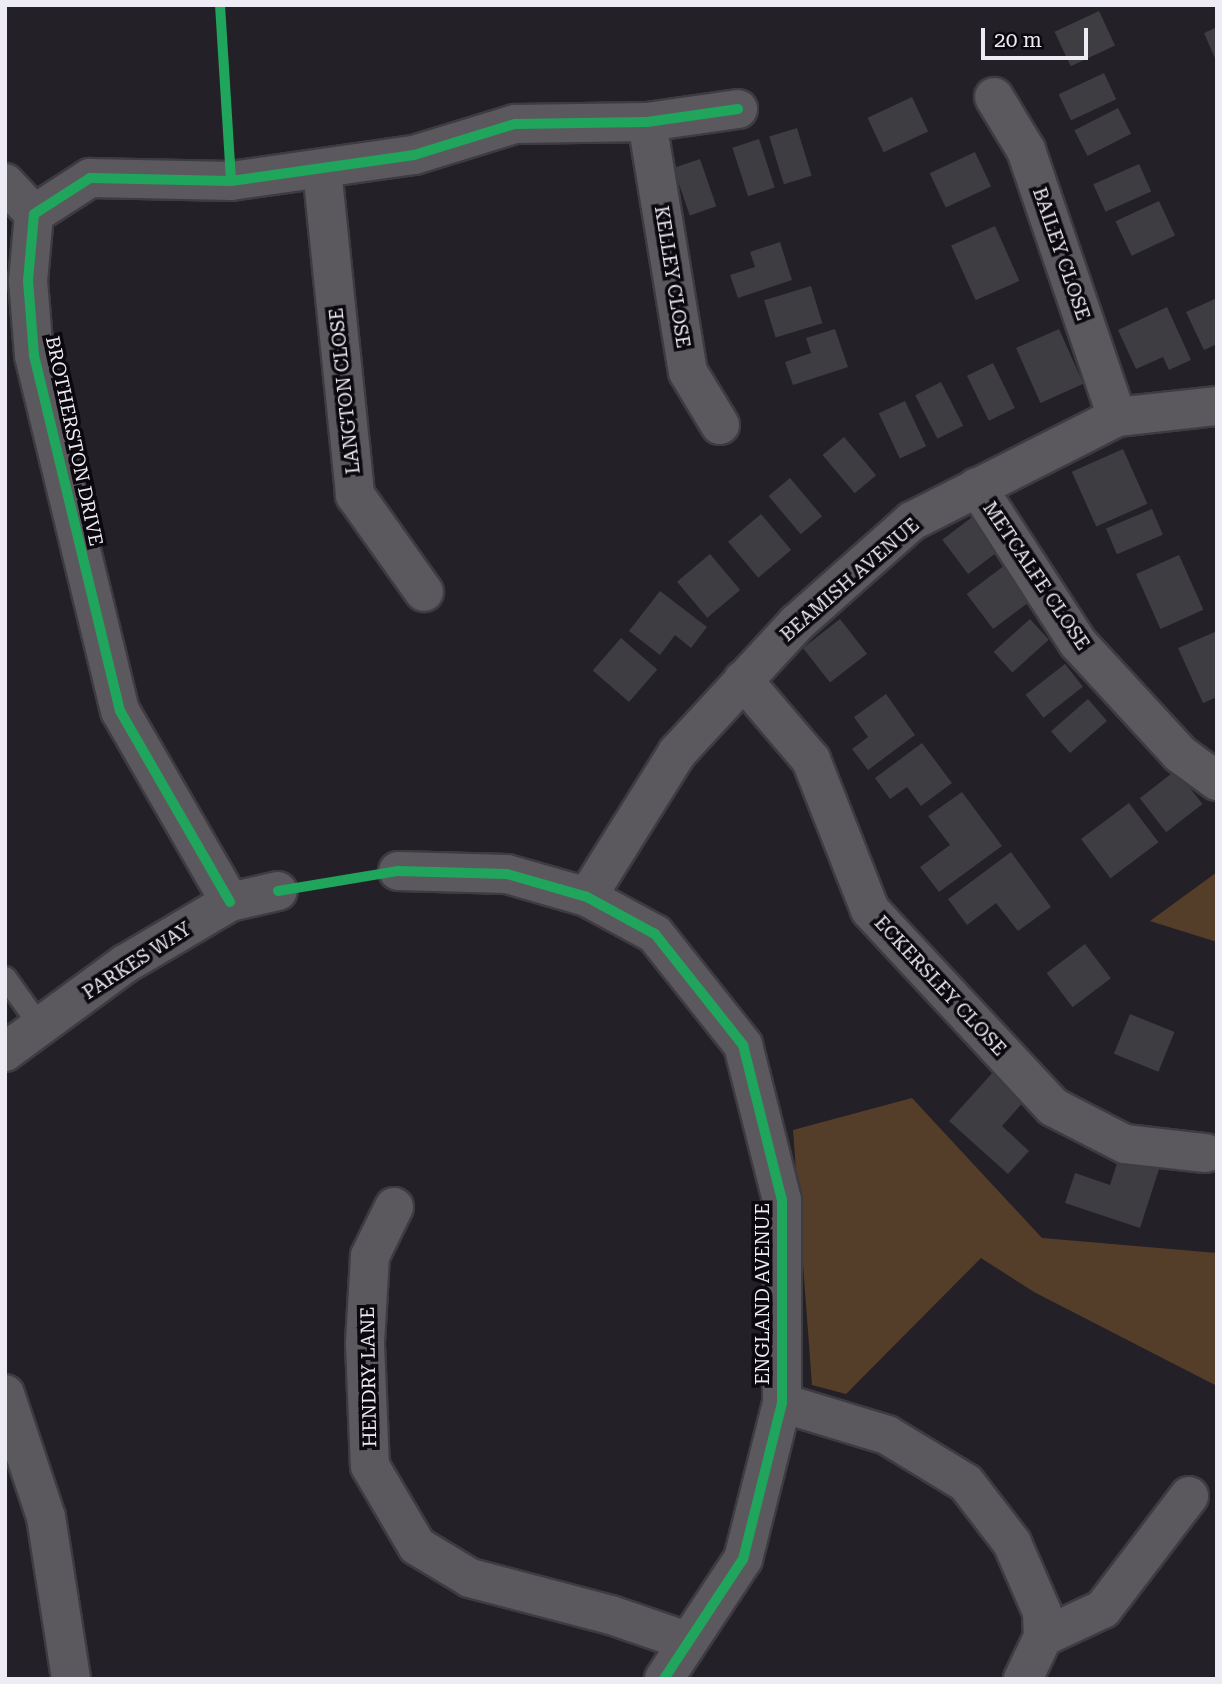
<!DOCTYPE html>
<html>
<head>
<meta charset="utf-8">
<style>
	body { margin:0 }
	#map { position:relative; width:1222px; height:1684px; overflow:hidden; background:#232127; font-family:"Roboto Serif",serif }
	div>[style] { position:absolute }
	.green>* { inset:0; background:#553e29 }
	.building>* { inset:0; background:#3e3d42; transform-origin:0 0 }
	.roads { filter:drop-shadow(2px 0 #3d3c41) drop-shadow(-2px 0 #3d3c41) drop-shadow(0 2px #3d3c41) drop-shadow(0 -2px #3d3c41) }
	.service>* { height:21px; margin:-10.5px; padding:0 10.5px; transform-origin:10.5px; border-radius:10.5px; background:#5b595e }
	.minor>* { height:38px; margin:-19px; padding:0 19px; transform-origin:19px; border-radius:19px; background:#5b595e }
	.cycleway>* { height:10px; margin:-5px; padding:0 5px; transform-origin:5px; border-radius:5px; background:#20a55d }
	span { translate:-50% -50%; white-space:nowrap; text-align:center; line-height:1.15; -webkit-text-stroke:7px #0b090e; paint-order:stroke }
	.street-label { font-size:19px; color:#edebf3 }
	.frame { position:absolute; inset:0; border:7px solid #edebf3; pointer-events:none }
	.scale { position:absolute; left:981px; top:28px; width:107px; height:32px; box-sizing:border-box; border:4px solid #edebf3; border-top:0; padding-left:9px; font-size:21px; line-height:24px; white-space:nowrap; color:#edebf3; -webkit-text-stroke:5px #0b090e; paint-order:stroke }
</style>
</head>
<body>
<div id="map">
	<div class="green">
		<div style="clip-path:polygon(1217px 872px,1217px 942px,1150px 921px)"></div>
		<div style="clip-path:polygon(912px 1098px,1042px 1238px,1217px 1253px,1217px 1386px,1034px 1292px,981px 1258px,846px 1394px,812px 1385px,793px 1130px)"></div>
	</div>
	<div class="building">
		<div style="left:1099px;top:11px;width:38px;height:49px;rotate:65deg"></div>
		<div style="clip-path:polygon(1217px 27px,1217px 63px,1204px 33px)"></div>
		<div style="left:1104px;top:73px;width:29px;height:50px;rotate:65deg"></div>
		<div style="left:912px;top:97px;width:38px;height:49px;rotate:65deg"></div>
		<div style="left:1118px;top:108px;width:29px;height:49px;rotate:63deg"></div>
		<div style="left:797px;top:128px;width:50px;height:29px;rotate:73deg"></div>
		<div style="left:759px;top:139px;width:51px;height:28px;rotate:72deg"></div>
		<div style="left:975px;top:152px;width:38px;height:50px;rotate:65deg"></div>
		<div style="left:700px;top:159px;width:50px;height:28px;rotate:71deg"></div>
		<div style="left:1139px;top:164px;width:30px;height:50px;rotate:66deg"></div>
		<div style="left:1159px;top:201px;width:38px;height:48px;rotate:65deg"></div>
		<div style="left:995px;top:226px;width:60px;height:48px;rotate:66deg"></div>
		<div style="clip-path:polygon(780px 242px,792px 280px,738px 298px,730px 275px,755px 267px,750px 252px)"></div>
		<div style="left:811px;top:286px;width:39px;height:49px;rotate:73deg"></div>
		<div style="clip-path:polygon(1217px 298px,1217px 344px,1204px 350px,1186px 312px)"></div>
		<div style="clip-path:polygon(1167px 307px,1191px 360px,1169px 370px,1163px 357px,1136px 369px,1118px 330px)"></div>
		<div style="clip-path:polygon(835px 329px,848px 367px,793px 385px,785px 362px,811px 353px,806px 338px)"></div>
		<div style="left:1059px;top:329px;width:60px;height:47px;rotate:66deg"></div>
		<div style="left:993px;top:363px;width:50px;height:29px;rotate:64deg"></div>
		<div style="left:941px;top:382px;width:49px;height:29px;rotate:63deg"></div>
		<div style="left:905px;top:401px;width:50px;height:29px;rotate:65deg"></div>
		<div style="left:844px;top:437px;width:50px;height:28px;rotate:50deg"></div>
		<div style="left:1123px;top:449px;width:60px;height:56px;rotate:66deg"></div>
		<div style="left:790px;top:478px;width:50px;height:28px;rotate:50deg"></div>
		<div style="left:1152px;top:509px;width:28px;height:50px;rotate:67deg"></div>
		<div style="left:979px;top:512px;width:43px;height:46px;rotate:53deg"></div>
		<div style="left:761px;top:514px;width:47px;height:43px;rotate:50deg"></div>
		<div style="left:710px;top:554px;width:47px;height:43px;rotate:50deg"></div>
		<div style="left:1179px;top:555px;width:60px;height:47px;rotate:66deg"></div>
		<div style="left:1005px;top:565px;width:44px;height:48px;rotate:53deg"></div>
		<div style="clip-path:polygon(660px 591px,707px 627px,691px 648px,675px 635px,660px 655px,629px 631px)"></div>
		<div style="left:840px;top:619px;width:44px;height:47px;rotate:52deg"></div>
		<div style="left:1030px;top:619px;width:28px;height:49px;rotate:48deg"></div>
		<div style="clip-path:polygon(1217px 631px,1217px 697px,1203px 703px,1178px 648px)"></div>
		<div style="left:621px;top:638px;width:48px;height:43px;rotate:41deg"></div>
		<div style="left:1065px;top:664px;width:29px;height:50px;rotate:52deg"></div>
		<div style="clip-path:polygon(886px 694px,915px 735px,868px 770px,852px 749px,868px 737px,854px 717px)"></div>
		<div style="left:1088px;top:699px;width:29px;height:49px;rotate:49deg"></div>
		<div style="clip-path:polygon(922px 743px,952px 783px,921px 806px,907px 787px,890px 799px,875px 778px)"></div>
		<div style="left:1176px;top:770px;width:43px;height:46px;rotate:52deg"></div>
		<div style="clip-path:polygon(962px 792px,1002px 846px,939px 892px,920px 867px,950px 845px,928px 816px)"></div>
		<div style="left:1129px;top:803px;width:49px;height:60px;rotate:53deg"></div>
		<div style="clip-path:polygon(1011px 852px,1051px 907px,1018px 931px,996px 903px,967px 925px,948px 899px)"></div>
		<div style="left:1085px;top:944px;width:43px;height:48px;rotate:53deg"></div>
		<div style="left:1130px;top:1014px;width:48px;height:43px;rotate:22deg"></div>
		<div style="clip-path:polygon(994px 1071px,1026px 1099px,1002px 1126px,1029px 1151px,1008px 1174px,949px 1121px)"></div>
		<div style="clip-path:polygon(1121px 1151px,1161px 1163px,1140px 1228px,1065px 1203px,1075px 1173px,1110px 1185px)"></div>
	</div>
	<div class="roads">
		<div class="service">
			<div style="left:5px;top:977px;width:60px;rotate:54.5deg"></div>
		</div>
		<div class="minor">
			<div style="left:994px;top:97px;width:62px;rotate:58.9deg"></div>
			<div style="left:1026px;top:150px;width:282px;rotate:71.2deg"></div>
			<div style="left:647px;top:122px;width:253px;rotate:80.7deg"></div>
			<div style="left:688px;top:372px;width:62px;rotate:58.9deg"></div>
			<div style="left:322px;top:169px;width:328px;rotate:84.2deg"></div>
			<div style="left:355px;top:495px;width:119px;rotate:54.6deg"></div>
			<div style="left:5px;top:183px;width:42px;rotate:46.9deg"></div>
			<div style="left:977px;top:487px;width:186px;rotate:57.1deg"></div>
			<div style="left:1078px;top:643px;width:151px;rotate:47.4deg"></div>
			<div style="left:1180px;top:754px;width:46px;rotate:36.1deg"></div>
			<div style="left:743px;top:680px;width:105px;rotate:49.6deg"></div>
			<div style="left:811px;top:760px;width:161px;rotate:68.5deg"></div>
			<div style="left:870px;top:910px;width:269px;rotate:47.1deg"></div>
			<div style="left:1053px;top:1107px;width:81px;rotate:27.2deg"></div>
			<div style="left:1125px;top:1144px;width:81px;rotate:6.4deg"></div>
			<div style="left:398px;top:871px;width:109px;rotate:1.6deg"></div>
			<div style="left:507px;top:874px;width:83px;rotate:16deg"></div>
			<div style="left:587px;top:897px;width:77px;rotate:28.6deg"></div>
			<div style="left:655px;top:934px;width:142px;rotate:51.6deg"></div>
			<div style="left:743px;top:1045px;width:160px;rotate:75.9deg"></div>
			<div style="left:782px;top:1200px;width:203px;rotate:90deg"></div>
			<div style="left:782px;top:1403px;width:161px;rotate:104deg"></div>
			<div style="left:743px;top:1559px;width:144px;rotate:123.4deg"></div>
			<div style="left:587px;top:897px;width:170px;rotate:-58deg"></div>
			<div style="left:677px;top:753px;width:177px;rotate:-47.3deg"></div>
			<div style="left:797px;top:623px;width:154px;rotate:-41.6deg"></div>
			<div style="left:912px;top:521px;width:230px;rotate:-26.9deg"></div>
			<div style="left:1117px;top:417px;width:101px;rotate:-6.3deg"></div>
			<div style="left:230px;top:902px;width:220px;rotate:-119.9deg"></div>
			<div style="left:120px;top:711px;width:366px;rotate:-103.6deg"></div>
			<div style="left:34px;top:355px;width:74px;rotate:-94.6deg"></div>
			<div style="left:28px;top:281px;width:67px;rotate:-84.9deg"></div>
			<div style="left:34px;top:214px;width:67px;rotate:-32.7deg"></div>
			<div style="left:90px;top:178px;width:141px;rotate:1.2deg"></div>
			<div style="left:231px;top:181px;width:185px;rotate:-8.1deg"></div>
			<div style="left:414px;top:155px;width:106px;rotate:-17.1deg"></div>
			<div style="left:515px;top:124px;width:132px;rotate:-0.9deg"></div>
			<div style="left:647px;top:122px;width:92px;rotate:-8.1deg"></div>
			<div style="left:5px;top:1052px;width:149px;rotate:-36.3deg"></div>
			<div style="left:125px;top:964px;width:122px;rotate:-30.6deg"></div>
			<div style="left:230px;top:902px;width:49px;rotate:-12.9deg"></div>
			<div style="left:394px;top:1207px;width:55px;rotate:116.1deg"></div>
			<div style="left:370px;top:1256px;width:88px;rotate:93.3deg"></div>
			<div style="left:365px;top:1344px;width:122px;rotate:87.7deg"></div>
			<div style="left:370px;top:1466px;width:93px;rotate:59.6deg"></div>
			<div style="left:417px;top:1546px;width:62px;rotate:31.1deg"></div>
			<div style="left:470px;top:1578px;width:146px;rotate:14.7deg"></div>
			<div style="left:611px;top:1615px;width:80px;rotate:18.9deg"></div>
			<div style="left:5px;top:1394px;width:130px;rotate:71.6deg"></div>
			<div style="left:46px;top:1517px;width:164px;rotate:81.2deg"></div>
			<div style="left:782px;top:1403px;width:110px;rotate:16.9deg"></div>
			<div style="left:887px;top:1435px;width:92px;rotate:31.3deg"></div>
			<div style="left:966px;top:1483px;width:76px;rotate:52.5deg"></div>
			<div style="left:1012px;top:1543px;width:75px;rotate:66.5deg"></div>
			<div style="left:1042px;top:1612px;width:25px;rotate:88deg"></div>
			<div style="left:1043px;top:1637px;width:47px;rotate:115.5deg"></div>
			<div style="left:1043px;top:1637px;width:66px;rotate:-25deg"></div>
			<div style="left:1103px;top:1609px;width:142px;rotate:-52.7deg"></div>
		</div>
	</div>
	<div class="cycleway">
		<div style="left:220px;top:5px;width:176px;rotate:86.4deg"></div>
		<div style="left:278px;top:891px;width:122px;rotate:-9.5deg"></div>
		<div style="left:398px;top:871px;width:109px;rotate:1.6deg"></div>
		<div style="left:507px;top:874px;width:83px;rotate:16deg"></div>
		<div style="left:587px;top:897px;width:77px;rotate:28.6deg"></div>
		<div style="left:655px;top:934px;width:142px;rotate:51.6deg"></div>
		<div style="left:743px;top:1045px;width:160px;rotate:75.9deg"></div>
		<div style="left:782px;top:1200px;width:203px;rotate:90deg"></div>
		<div style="left:782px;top:1403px;width:161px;rotate:104deg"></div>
		<div style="left:743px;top:1559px;width:144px;rotate:123.4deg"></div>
		<div style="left:230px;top:902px;width:220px;rotate:-119.9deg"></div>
		<div style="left:120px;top:711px;width:366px;rotate:-103.6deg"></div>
		<div style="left:34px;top:355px;width:74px;rotate:-94.6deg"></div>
		<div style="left:28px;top:281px;width:67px;rotate:-84.9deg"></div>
		<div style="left:34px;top:214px;width:67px;rotate:-32.7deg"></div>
		<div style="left:90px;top:178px;width:141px;rotate:1.2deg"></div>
		<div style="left:231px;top:181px;width:185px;rotate:-8.1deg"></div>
		<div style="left:414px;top:155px;width:106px;rotate:-17.1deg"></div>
		<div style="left:515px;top:124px;width:132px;rotate:-0.9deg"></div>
		<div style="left:647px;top:122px;width:92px;rotate:-8.1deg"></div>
	</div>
	<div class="street-label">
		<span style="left:1061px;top:254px;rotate:71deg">BAILEY CLOSE</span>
		<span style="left:672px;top:277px;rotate:81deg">KELLEY CLOSE</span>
		<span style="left:345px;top:391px;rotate:-96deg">LANGTON CLOSE</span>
		<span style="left:74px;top:441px;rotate:78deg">BROTHERSTON DRIVE</span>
		<span style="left:1036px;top:576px;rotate:56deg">METCALFE CLOSE</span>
		<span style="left:850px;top:580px;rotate:-41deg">BEAMISH AVENUE</span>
		<span style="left:137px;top:961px;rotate:-33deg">PARKES WAY</span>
		<span style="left:940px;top:986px;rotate:47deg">ECKERSLEY CLOSE</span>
		<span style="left:763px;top:1294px;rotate:-90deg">ENGLAND AVENUE</span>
		<span style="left:369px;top:1377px;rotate:-91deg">HENDRY LANE</span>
	</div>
	<div class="frame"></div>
	<div class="scale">20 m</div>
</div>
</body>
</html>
